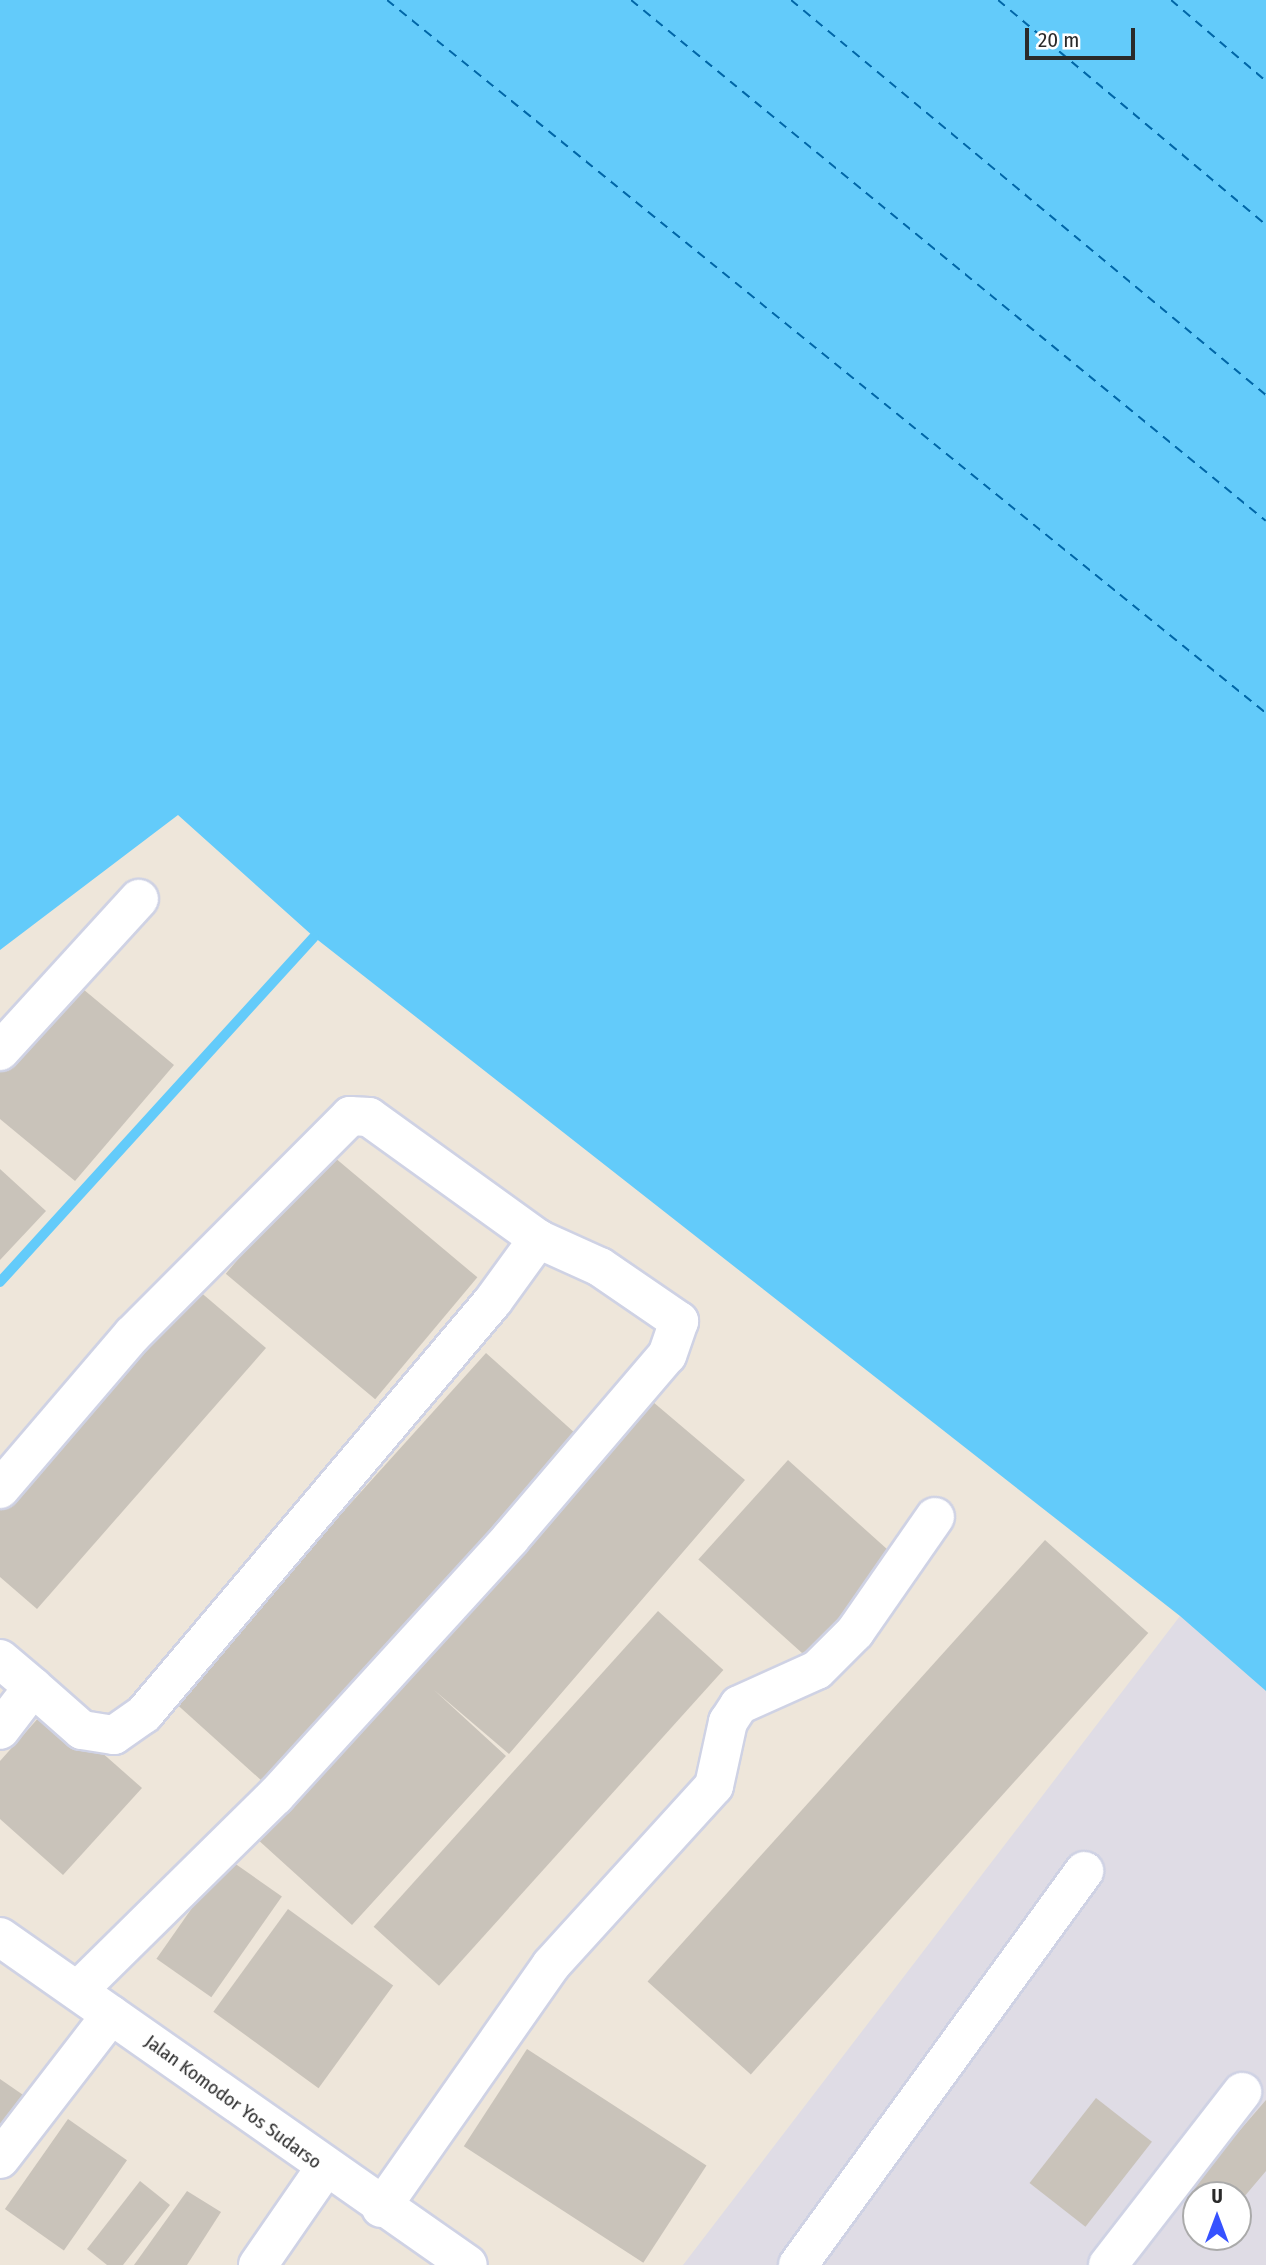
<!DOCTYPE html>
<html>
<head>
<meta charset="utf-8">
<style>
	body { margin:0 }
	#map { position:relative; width:1266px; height:2265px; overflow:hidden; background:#eee6da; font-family:"Fira Sans Condensed",sans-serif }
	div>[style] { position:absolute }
	.industrial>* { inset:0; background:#dfdce5 }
	.water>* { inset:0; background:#63cbfa }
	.stream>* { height:10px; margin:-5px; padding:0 5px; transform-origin:5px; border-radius:5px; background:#63cbfa }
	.ferry>* { height:2px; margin-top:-1px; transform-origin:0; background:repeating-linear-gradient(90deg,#0066a7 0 9px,transparent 0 16px) }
	.building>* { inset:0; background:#c9c3ba; transform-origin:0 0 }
	.roads { filter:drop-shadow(2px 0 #cfd2e4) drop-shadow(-2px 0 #cfd2e4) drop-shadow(0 2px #cfd2e4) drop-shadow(0 -2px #cfd2e4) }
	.minor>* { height:38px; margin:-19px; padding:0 19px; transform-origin:19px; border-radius:19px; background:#fff }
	span { translate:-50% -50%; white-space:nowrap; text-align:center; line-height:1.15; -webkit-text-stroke:7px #fff; paint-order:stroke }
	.street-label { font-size:19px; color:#2a2a2a }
	.north { position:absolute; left:1182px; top:2181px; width:70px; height:70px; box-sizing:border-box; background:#fff; border:2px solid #aaa; border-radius:50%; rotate:0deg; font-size:19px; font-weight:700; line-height:28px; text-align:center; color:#2a2a2a }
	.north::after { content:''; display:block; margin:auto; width:24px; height:32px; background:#3652ff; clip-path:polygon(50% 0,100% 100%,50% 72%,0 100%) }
	.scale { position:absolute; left:1025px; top:28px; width:110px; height:32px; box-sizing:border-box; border:4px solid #2a2a2a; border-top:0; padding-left:9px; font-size:21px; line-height:24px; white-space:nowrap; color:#2a2a2a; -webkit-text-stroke:5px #fff; paint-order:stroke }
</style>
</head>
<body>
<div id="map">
	<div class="industrial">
		<div style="clip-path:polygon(evenodd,1180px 1616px,1266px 1691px,1266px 2265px,683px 2265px,1180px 1616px,1196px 2195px,1238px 2195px,1238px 2237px,1196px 2237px,1196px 2195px)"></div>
	</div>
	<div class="water">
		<div style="clip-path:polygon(0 0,1266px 0,1266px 1691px,1180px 1616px,314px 937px,178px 815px,0 950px)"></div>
	</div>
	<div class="stream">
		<div style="left:0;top:1282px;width:466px;rotate:-47.7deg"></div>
	</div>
	<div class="ferry">
		<div style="left:387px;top:0;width:1132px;rotate:39.05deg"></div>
		<div style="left:631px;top:0;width:821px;rotate:39.37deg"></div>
		<div style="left:791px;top:0;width:618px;rotate:39.75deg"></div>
		<div style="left:998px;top:0;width:350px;rotate:40deg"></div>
		<div style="left:1171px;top:0;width:125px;rotate:40.5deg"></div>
	</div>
	<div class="building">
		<div style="clip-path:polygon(71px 979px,174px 1065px,75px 1181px,0 1119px,0 1063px)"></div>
		<div style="left:328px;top:1152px;width:195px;height:159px;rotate:40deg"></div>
		<div style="clip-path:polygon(0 1169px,46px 1211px,0 1260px)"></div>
		<div style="clip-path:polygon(191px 1284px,266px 1348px,37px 1609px,0 1577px,0 1502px)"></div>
		<div style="left:486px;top:1353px;width:123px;height:468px;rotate:42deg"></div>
		<div style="clip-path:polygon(646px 1396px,745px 1480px,509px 1754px,434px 1690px,506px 1756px,352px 1925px,256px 1838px)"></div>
		<div style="left:788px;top:1460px;width:150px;height:134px;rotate:42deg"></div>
		<div style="left:1045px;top:1540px;width:139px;height:594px;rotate:42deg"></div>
		<div style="left:658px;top:1611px;width:88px;height:425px;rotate:42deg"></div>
		<div style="clip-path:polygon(49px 1706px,142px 1788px,63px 1875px,0 1819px,0 1761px)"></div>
		<div style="left:227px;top:1858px;width:67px;height:123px;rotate:35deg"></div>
		<div style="left:288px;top:1909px;width:130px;height:127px;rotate:36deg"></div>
		<div style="left:527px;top:2049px;width:214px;height:116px;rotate:33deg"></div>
		<div style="clip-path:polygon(0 2079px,29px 2099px,0 2141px)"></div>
		<div style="left:1096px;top:2098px;width:71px;height:108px;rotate:38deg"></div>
		<div style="clip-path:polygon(1266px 2100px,1266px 2171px,1238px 2204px,1238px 2195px,1201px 2195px,1191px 2187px)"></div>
		<div style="left:68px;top:2119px;width:72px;height:110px;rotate:35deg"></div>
		<div style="clip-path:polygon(140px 2181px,170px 2205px,123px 2265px,107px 2265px,87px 2249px)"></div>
		<div style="clip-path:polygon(187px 2191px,221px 2212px,187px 2265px,134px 2265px)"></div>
	</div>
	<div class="roads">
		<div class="minor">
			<div style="left:0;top:1051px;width:206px;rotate:-47.6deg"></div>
			<div style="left:0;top:1489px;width:203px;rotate:-49.4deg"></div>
			<div style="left:132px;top:1335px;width:309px;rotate:-45.1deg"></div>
			<div style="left:350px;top:1116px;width:19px;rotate:3deg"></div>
			<div style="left:369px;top:1117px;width:208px;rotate:35.8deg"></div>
			<div style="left:0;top:1659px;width:43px;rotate:40.3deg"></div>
			<div style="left:33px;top:1687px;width:54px;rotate:127.5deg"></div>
			<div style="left:33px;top:1687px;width:65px;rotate:41.3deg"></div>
			<div style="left:82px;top:1730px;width:32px;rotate:9deg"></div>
			<div style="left:114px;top:1735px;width:37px;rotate:-35deg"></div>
			<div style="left:144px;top:1714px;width:541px;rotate:-49.8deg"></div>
			<div style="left:493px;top:1301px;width:77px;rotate:-54deg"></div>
			<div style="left:538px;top:1239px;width:68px;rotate:24.3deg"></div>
			<div style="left:600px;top:1267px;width:96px;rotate:34.4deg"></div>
			<div style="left:679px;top:1321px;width:36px;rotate:109deg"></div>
			<div style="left:667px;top:1355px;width:242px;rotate:130.5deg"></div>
			<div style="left:510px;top:1539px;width:348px;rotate:132.4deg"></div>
			<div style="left:275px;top:1796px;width:276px;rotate:135.4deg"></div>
			<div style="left:0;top:1937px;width:571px;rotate:35.02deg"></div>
			<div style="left:0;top:2159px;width:182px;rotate:-52.4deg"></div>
			<div style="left:381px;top:2208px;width:297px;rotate:-55deg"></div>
			<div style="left:551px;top:1965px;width:242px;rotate:-47.7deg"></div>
			<div style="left:714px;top:1786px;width:66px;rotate:-77.7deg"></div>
			<div style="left:728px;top:1722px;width:20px;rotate:-57deg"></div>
			<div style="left:739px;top:1705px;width:85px;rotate:-24.2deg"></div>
			<div style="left:817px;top:1670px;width:54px;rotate:-45deg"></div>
			<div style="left:855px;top:1632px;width:140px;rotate:-55.2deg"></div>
			<div style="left:258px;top:2265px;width:118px;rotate:-55.4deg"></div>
			<div style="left:798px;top:2265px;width:487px;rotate:-54deg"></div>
			<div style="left:1108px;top:2265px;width:219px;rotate:-52.2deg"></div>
		</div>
	</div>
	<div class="street-label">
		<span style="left:233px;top:2102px;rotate:36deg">Jalan Komodor Yos Sudarso</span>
	</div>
	<div class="north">U</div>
	<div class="scale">20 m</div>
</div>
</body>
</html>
